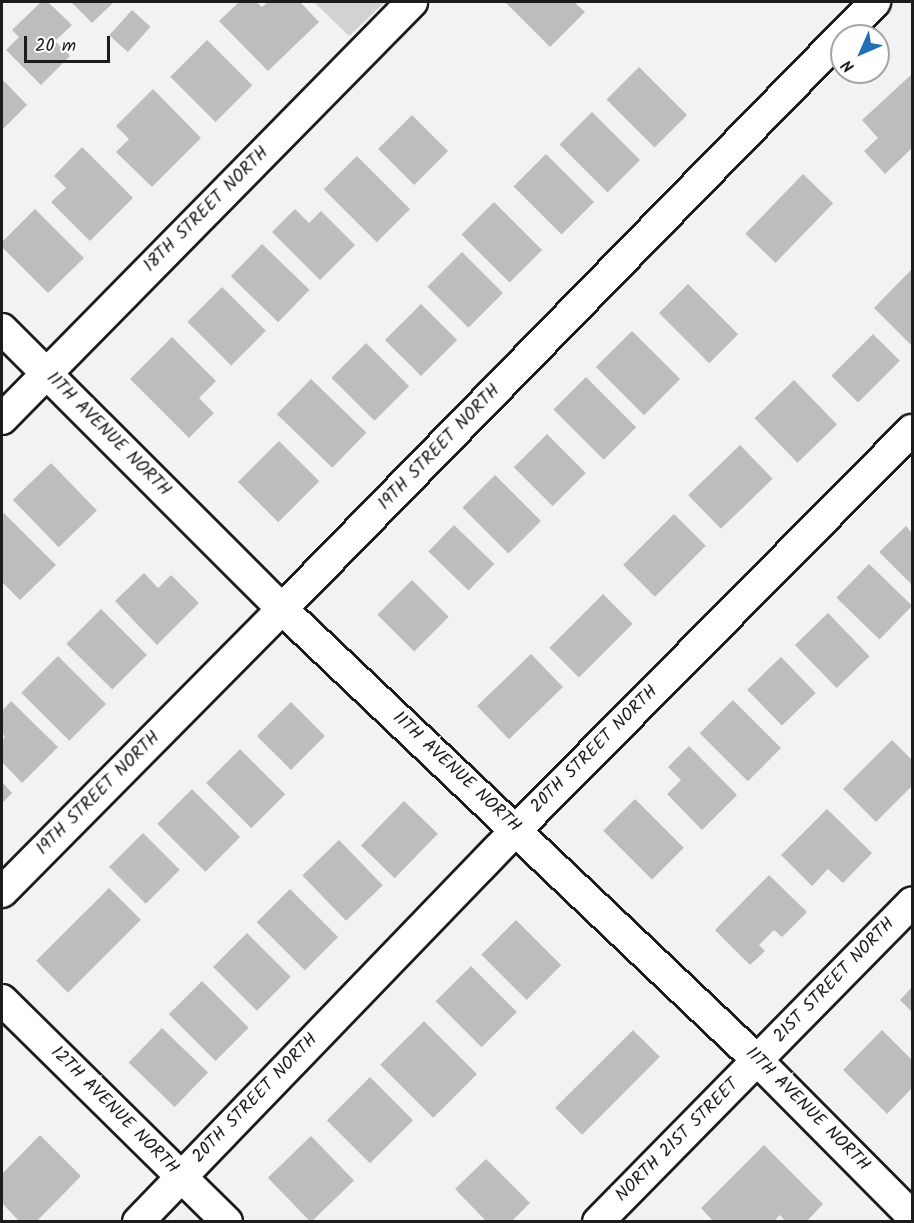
<!DOCTYPE html>
<html>
<head>
<meta charset="utf-8">
<style>
	body { margin:0 }
	#map { position:relative; width:914px; height:1223px; overflow:hidden; background:#f2f2f2; font-family:Kalam,sans-serif }
	div>[style] { position:absolute }
	.green>* { inset:0; background:#d2d2d2 }
	.building>* { inset:0; background:#bdbdbd; transform-origin:0 0 }
	.roads { filter:drop-shadow(2px 0 #1c1c1c) drop-shadow(-2px 0 #1c1c1c) drop-shadow(0 2px #1c1c1c) drop-shadow(0 -2px #1c1c1c) }
	.minor>* { height:30px; margin:-15px; padding:0 15px; transform-origin:15px; border-radius:15px; background:#fff }
	span { translate:-50% -50%; white-space:nowrap; text-align:center; line-height:1.15; -webkit-text-stroke:6px #fff; paint-order:stroke }
	.street-label { font-size:18px; color:#1c1c1c }
	.frame { position:absolute; inset:0; border:3px solid #1c1c1c; pointer-events:none }
	.north { position:absolute; left:830px; top:24px; width:60px; height:60px; box-sizing:border-box; background:#fff; border:2px solid #a4a4a4; border-radius:50%; rotate:225deg; font-size:16px; font-weight:700; line-height:24px; text-align:center; color:#1c1c1c }
	.north::after { content:''; display:block; margin:auto; width:21px; height:27px; background:#1f6fb2; clip-path:polygon(50% 0,100% 100%,50% 72%,0 100%) }
	.scale { position:absolute; left:24px; top:36px; width:86px; height:27px; box-sizing:border-box; border:3px solid #1c1c1c; border-top:0; padding-left:8px; font-size:18px; line-height:21px; white-space:nowrap; color:#1c1c1c; -webkit-text-stroke:4px #fff; paint-order:stroke }
</style>
</head>
<body>
<div id="map">
	<div class="green">
		<div style="clip-path:polygon(314px 2px,385px 2px,349px 36px)"></div>
	</div>
	<div class="building">
		<div style="clip-path:polygon(41px 2px,48px 2px,72px 25px,55px 41px,70px 56px,41px 85px,6px 50px,19px 37px,12px 30px)"></div>
		<div style="clip-path:polygon(71px 2px,114px 2px,92px 23px)"></div>
		<div style="clip-path:polygon(239px 2px,256px 2px,262px 7px,268px 2px,300px 2px,319px 22px,268px 71px,219px 21px)"></div>
		<div style="clip-path:polygon(505px 2px,574px 2px,585px 12px,550px 47px)"></div>
		<div style="left:132px;top:10px;width:25px;height:34px;rotate:42deg"></div>
		<div style="left:207px;top:40px;width:64px;height:52px;rotate:45deg"></div>
		<div style="left:639px;top:67px;width:68px;height:46px;rotate:45deg"></div>
		<div style="clip-path:polygon(912px 74px,912px 148px,885px 174px,864px 151px,878px 138px,862px 120px)"></div>
		<div style="clip-path:polygon(2px 79px,27px 105px,2px 130px)"></div>
		<div style="clip-path:polygon(153px 89px,201px 138px,152px 187px,116px 152px,129px 139px,116px 126px)"></div>
		<div style="left:592px;top:112px;width:68px;height:46px;rotate:45deg"></div>
		<div style="left:412px;top:115px;width:51px;height:48px;rotate:45deg"></div>
		<div style="clip-path:polygon(82px 147px,133px 198px,90px 241px,51px 202px,66px 188px,54px 176px)"></div>
		<div style="left:546px;top:154px;width:68px;height:46px;rotate:45deg"></div>
		<div style="left:357px;top:156px;width:75px;height:47px;rotate:45deg"></div>
		<div style="left:803px;top:174px;width:42px;height:83px;rotate:44deg"></div>
		<div style="left:494px;top:202px;width:68px;height:46px;rotate:45deg"></div>
		<div style="clip-path:polygon(35px 209px,84px 258px,48px 293px,2px 247px,2px 242px)"></div>
		<div style="clip-path:polygon(295px 209px,309px 223px,321px 211px,355px 245px,320px 280px,272px 232px)"></div>
		<div style="left:262px;top:244px;width:66px;height:45px;rotate:44deg"></div>
		<div style="left:462px;top:252px;width:58px;height:49px;rotate:45deg"></div>
		<div style="clip-path:polygon(912px 269px,912px 344px,911px 345px,874px 308px)"></div>
		<div style="left:688px;top:284px;width:71px;height:41px;rotate:45deg"></div>
		<div style="left:222px;top:287px;width:62px;height:49px;rotate:45deg"></div>
		<div style="left:421px;top:304px;width:51px;height:51px;rotate:45deg"></div>
		<div style="left:632px;top:331px;width:68px;height:51px;rotate:45deg"></div>
		<div style="left:873px;top:334px;width:38px;height:59px;rotate:45deg"></div>
		<div style="clip-path:polygon(172px 337px,216px 381px,199px 398px,214px 413px,189px 438px,130px 379px)"></div>
		<div style="left:366px;top:343px;width:61px;height:49px;rotate:45deg"></div>
		<div style="left:586px;top:377px;width:71px;height:46px;rotate:45deg"></div>
		<div style="left:311px;top:379px;width:77px;height:49px;rotate:44deg"></div>
		<div style="left:794px;top:380px;width:62px;height:55px;rotate:46deg"></div>
		<div style="left:547px;top:434px;width:55px;height:47px;rotate:45deg"></div>
		<div style="left:279px;top:441px;width:57px;height:58px;rotate:45deg"></div>
		<div style="left:740px;top:445px;width:47px;height:72px;rotate:46deg"></div>
		<div style="left:51px;top:463px;width:66px;height:53px;rotate:46deg"></div>
		<div style="left:495px;top:475px;width:65px;height:46px;rotate:45deg"></div>
		<div style="clip-path:polygon(4px 513px,56px 565px,20px 600px,2px 582px,2px 515px)"></div>
		<div style="left:674px;top:514px;width:45px;height:72px;rotate:45deg"></div>
		<div style="left:454px;top:525px;width:56px;height:37px;rotate:44deg"></div>
		<div style="clip-path:polygon(906px 526px,912px 533px,912px 585px,879px 552px)"></div>
		<div style="left:869px;top:564px;width:60px;height:47px;rotate:44deg"></div>
		<div style="clip-path:polygon(144px 573px,158px 588px,171px 575px,199px 603px,157px 645px,115px 601px)"></div>
		<div style="left:412px;top:580px;width:52px;height:49px;rotate:45deg"></div>
		<div style="left:603px;top:594px;width:42px;height:76px;rotate:45deg"></div>
		<div style="left:101px;top:609px;width:65px;height:49px;rotate:45deg"></div>
		<div style="left:828px;top:613px;width:60px;height:46px;rotate:46deg"></div>
		<div style="left:531px;top:654px;width:46px;height:75px;rotate:46deg"></div>
		<div style="left:58px;top:656px;width:68px;height:52px;rotate:45deg"></div>
		<div style="left:781px;top:657px;width:50px;height:47px;rotate:46deg"></div>
		<div style="left:733px;top:700px;width:68px;height:47px;rotate:45deg"></div>
		<div style="clip-path:polygon(11px 701px,58px 747px,22px 783px,2px 762px,2px 740px,5px 737px,2px 733px,2px 711px)"></div>
		<div style="left:291px;top:702px;width:48px;height:48px;rotate:45deg"></div>
		<div style="clip-path:polygon(892px 740px,912px 760px,912px 786px,876px 822px,843px 789px)"></div>
		<div style="clip-path:polygon(689px 746px,737px 795px,702px 830px,667px 794px,681px 780px,668px 767px)"></div>
		<div style="left:240px;top:749px;width:64px;height:48px;rotate:45deg"></div>
		<div style="clip-path:polygon(2px 782px,12px 793px,2px 803px)"></div>
		<div style="left:192px;top:789px;width:68px;height:49px;rotate:45deg"></div>
		<div style="left:635px;top:799px;width:69px;height:45px;rotate:45deg"></div>
		<div style="left:404px;top:801px;width:47px;height:62px;rotate:44deg"></div>
		<div style="clip-path:polygon(827px 809px,872px 853px,843px 883px,828px 869px,812px 886px,781px 855px)"></div>
		<div style="left:143px;top:833px;width:52px;height:48px;rotate:45deg"></div>
		<div style="left:339px;top:840px;width:63px;height:51px;rotate:46deg"></div>
		<div style="clip-path:polygon(769px 875px,807px 912px,782px 937px,774px 930px,759px 945px,765px 951px,750px 965px,715px 930px)"></div>
		<div style="left:109px;top:888px;width:45px;height:103px;rotate:45deg"></div>
		<div style="left:290px;top:889px;width:68px;height:47px;rotate:45deg"></div>
		<div style="left:516px;top:920px;width:64px;height:49px;rotate:45deg"></div>
		<div style="left:247px;top:933px;width:62px;height:48px;rotate:45deg"></div>
		<div style="left:471px;top:966px;width:65px;height:50px;rotate:45deg"></div>
		<div style="left:202px;top:981px;width:66px;height:47px;rotate:45deg"></div>
		<div style="clip-path:polygon(912px 987px,912px 1012px,900px 1000px)"></div>
		<div style="left:424px;top:1021px;width:75px;height:62px;rotate:45deg"></div>
		<div style="left:162px;top:1028px;width:64px;height:48px;rotate:44deg"></div>
		<div style="left:633px;top:1030px;width:38px;height:110px;rotate:45deg"></div>
		<div style="clip-path:polygon(882px 1030px,912px 1060px,912px 1088px,887px 1114px,843px 1070px)"></div>
		<div style="left:370px;top:1077px;width:61px;height:61px;rotate:45deg"></div>
		<div style="clip-path:polygon(40px 1135px,81px 1176px,36px 1222px,20px 1222px,2px 1203px,2px 1174px)"></div>
		<div style="left:311px;top:1136px;width:62px;height:60px;rotate:46deg"></div>
		<div style="clip-path:polygon(764px 1145px,823px 1204px,806px 1222px,786px 1222px,780px 1215px,773px 1222px,714px 1222px,701px 1208px)"></div>
		<div style="clip-path:polygon(486px 1159px,530px 1203px,511px 1222px,487px 1222px,455px 1189px)"></div>
	</div>
	<div class="roads">
		<div class="minor">
			<div style="left:2px;top:329px;width:396px;rotate:45deg"></div>
			<div style="left:282px;top:609px;width:655px;rotate:43.52deg"></div>
			<div style="left:757px;top:1060px;width:220px;rotate:45.2deg"></div>
			<div style="left:2px;top:419px;width:585px;rotate:-45.48deg"></div>
			<div style="left:2px;top:892px;width:398px;rotate:-45.3deg"></div>
			<div style="left:282px;top:609px;width:849px;rotate:-45.67deg"></div>
			<div style="left:2px;top:1000px;width:316px;rotate:44.6deg"></div>
			<div style="left:138px;top:1222px;width:545px;rotate:-46.04deg"></div>
			<div style="left:516px;top:830px;width:563px;rotate:-45.29deg"></div>
			<div style="left:598px;top:1222px;width:448px;rotate:-45.5deg"></div>
		</div>
	</div>
	<div class="street-label">
		<span style="left:207px;top:210px;rotate:-45deg">18TH STREET NORTH</span>
		<span style="left:108px;top:435px;rotate:45deg">11TH AVENUE NORTH</span>
		<span style="left:440px;top:448px;rotate:-46deg">19TH STREET NORTH</span>
		<span style="left:595px;top:750px;rotate:-45deg">20TH STREET NORTH</span>
		<span style="left:456px;top:773px;rotate:43deg">11TH AVENUE NORTH</span>
		<span style="left:99px;top:794px;rotate:-45deg">19TH STREET NORTH</span>
		<span style="left:835px;top:981px;rotate:-46deg">21ST STREET NORTH</span>
		<span style="left:256px;top:1099px;rotate:-46deg">20TH STREET NORTH</span>
		<span style="left:807px;top:1110px;rotate:45deg">11TH AVENUE NORTH</span>
		<span style="left:114px;top:1111px;rotate:45deg">12TH AVENUE NORTH</span>
		<span style="left:678px;top:1141px;rotate:-45deg">NORTH 21ST STREET</span>
	</div>
	<div class="frame"></div>
	<div class="north">N</div>
	<div class="scale">20 m</div>
</div>
</body>
</html>
